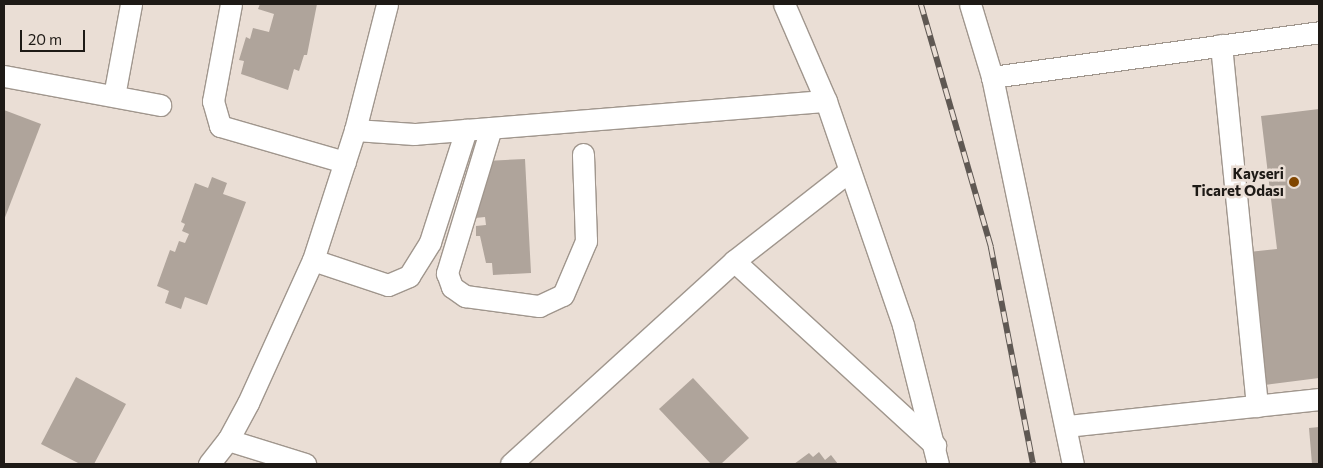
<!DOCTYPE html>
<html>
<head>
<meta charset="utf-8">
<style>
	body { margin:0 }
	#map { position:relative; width:1323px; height:468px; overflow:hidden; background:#eaded5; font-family:Commissioner,sans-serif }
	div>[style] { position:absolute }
	.building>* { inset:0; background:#afa49b }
	.roads { filter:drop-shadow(1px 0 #a0968d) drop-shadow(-1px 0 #a0968d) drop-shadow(0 1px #a0968d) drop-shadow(0 -1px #a0968d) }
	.minor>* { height:21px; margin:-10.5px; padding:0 10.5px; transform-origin:10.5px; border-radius:10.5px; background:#fff }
	.rail>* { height:5.5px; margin-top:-2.75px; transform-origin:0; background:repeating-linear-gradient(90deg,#eaded5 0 11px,#5f5853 0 22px); box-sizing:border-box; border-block:1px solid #5f5853 }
	.dots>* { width:14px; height:14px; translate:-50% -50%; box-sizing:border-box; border:2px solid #eaded5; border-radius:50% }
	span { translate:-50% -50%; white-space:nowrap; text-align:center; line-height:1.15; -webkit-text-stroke:5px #eaded5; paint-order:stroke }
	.poi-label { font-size:15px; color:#1e1a16; font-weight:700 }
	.right { translate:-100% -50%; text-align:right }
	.frame { position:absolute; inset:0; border:5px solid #1e1a16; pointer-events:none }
	.scale { position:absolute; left:20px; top:30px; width:65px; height:22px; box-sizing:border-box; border:2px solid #1e1a16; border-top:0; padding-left:6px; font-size:15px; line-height:18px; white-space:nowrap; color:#1e1a16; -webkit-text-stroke:4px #eaded5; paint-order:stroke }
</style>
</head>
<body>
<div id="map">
	<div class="building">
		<div style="clip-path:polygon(260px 4px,317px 4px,307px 55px,304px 55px,299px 71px,294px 69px,288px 90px,241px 74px,244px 61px,239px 60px,246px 37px,250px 39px,253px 28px,269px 32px,274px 14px,258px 9px)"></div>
		<div style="clip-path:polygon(1319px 109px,1319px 378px,1265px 385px,1249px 252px,1277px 249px,1261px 116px)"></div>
		<div style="clip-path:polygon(4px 110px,41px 124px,4px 220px)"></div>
		<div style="clip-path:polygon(525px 159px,531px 273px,493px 275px,492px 263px,486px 263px,480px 236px,476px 236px,476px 226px,486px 225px,485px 217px,475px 218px,477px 187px,481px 178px,487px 178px,486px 161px)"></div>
		<div style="clip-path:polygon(212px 177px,227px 183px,223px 194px,246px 202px,207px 305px,185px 297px,181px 309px,165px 303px,169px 291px,157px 286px,170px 250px,175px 252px,179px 241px,185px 243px,189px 234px,182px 231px,185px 224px,181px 222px,195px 183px,208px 188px)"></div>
		<div style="clip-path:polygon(76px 377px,126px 404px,94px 464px,80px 464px,41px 444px)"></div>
		<div style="clip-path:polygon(693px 378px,749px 438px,721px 464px,711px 464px,659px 409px)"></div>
		<div style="clip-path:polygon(1319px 427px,1319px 464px,1312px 464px,1309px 428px)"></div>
		<div style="clip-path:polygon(819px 452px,825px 460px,831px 455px,838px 464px,794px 464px,809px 453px,813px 457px)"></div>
	</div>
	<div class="roads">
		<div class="minor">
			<div style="left:231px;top:4px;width:99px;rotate:100.5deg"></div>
			<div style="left:213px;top:101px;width:26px;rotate:74deg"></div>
			<div style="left:220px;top:126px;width:130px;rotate:16.1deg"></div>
			<div style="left:784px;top:4px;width:106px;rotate:66.6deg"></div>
			<div style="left:826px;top:101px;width:237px;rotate:71deg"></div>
			<div style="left:903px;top:325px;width:143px;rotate:75.9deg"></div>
			<div style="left:970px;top:4px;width:76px;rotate:73.2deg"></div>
			<div style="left:992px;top:77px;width:395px;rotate:78.2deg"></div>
			<div style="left:1221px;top:45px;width:363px;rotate:84.3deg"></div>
			<div style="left:4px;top:76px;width:159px;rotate:10.5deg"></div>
			<div style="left:992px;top:77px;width:330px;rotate:-7.8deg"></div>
			<div style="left:114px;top:96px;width:94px;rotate:-79.5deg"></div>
			<div style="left:491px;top:128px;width:152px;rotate:106.9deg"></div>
			<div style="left:447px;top:273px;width:15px;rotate:70deg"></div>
			<div style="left:452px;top:287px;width:16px;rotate:35deg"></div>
			<div style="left:465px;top:296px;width:75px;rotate:7.7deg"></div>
			<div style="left:539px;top:306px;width:26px;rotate:-25deg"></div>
			<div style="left:563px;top:295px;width:59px;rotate:-66.9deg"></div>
			<div style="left:586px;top:241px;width:87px;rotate:-92deg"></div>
			<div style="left:355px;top:130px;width:59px;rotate:3.9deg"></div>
			<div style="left:414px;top:134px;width:413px;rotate:-4.6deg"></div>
			<div style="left:313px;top:260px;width:79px;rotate:18.4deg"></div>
			<div style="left:388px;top:285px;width:23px;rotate:-23deg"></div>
			<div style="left:409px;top:276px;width:40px;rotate:-58deg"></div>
			<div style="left:430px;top:242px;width:118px;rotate:-72.2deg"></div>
			<div style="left:734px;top:261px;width:273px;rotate:42.5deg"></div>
			<div style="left:1067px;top:426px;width:253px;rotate:-6.1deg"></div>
			<div style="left:228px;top:440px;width:81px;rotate:17.3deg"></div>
			<div style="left:209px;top:464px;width:31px;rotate:-52deg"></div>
			<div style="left:228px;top:440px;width:42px;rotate:-61.6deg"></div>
			<div style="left:248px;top:403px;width:157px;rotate:-65.6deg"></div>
			<div style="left:313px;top:260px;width:137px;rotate:-72.1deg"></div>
			<div style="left:355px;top:130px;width:130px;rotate:-75.7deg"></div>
			<div style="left:511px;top:464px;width:302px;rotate:-42.3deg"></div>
			<div style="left:734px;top:261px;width:146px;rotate:-38deg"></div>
		</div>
	</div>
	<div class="rail">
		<div style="left:921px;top:4px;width:253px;rotate:73.9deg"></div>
		<div style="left:991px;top:247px;width:221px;rotate:79deg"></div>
	</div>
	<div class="dots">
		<div style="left:1294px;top:182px;background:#814600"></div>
	</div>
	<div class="poi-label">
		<span class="right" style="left:1284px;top:182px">Kayseri<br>Ticaret Odası</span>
	</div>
	<div class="frame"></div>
	<div class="scale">20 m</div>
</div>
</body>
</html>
